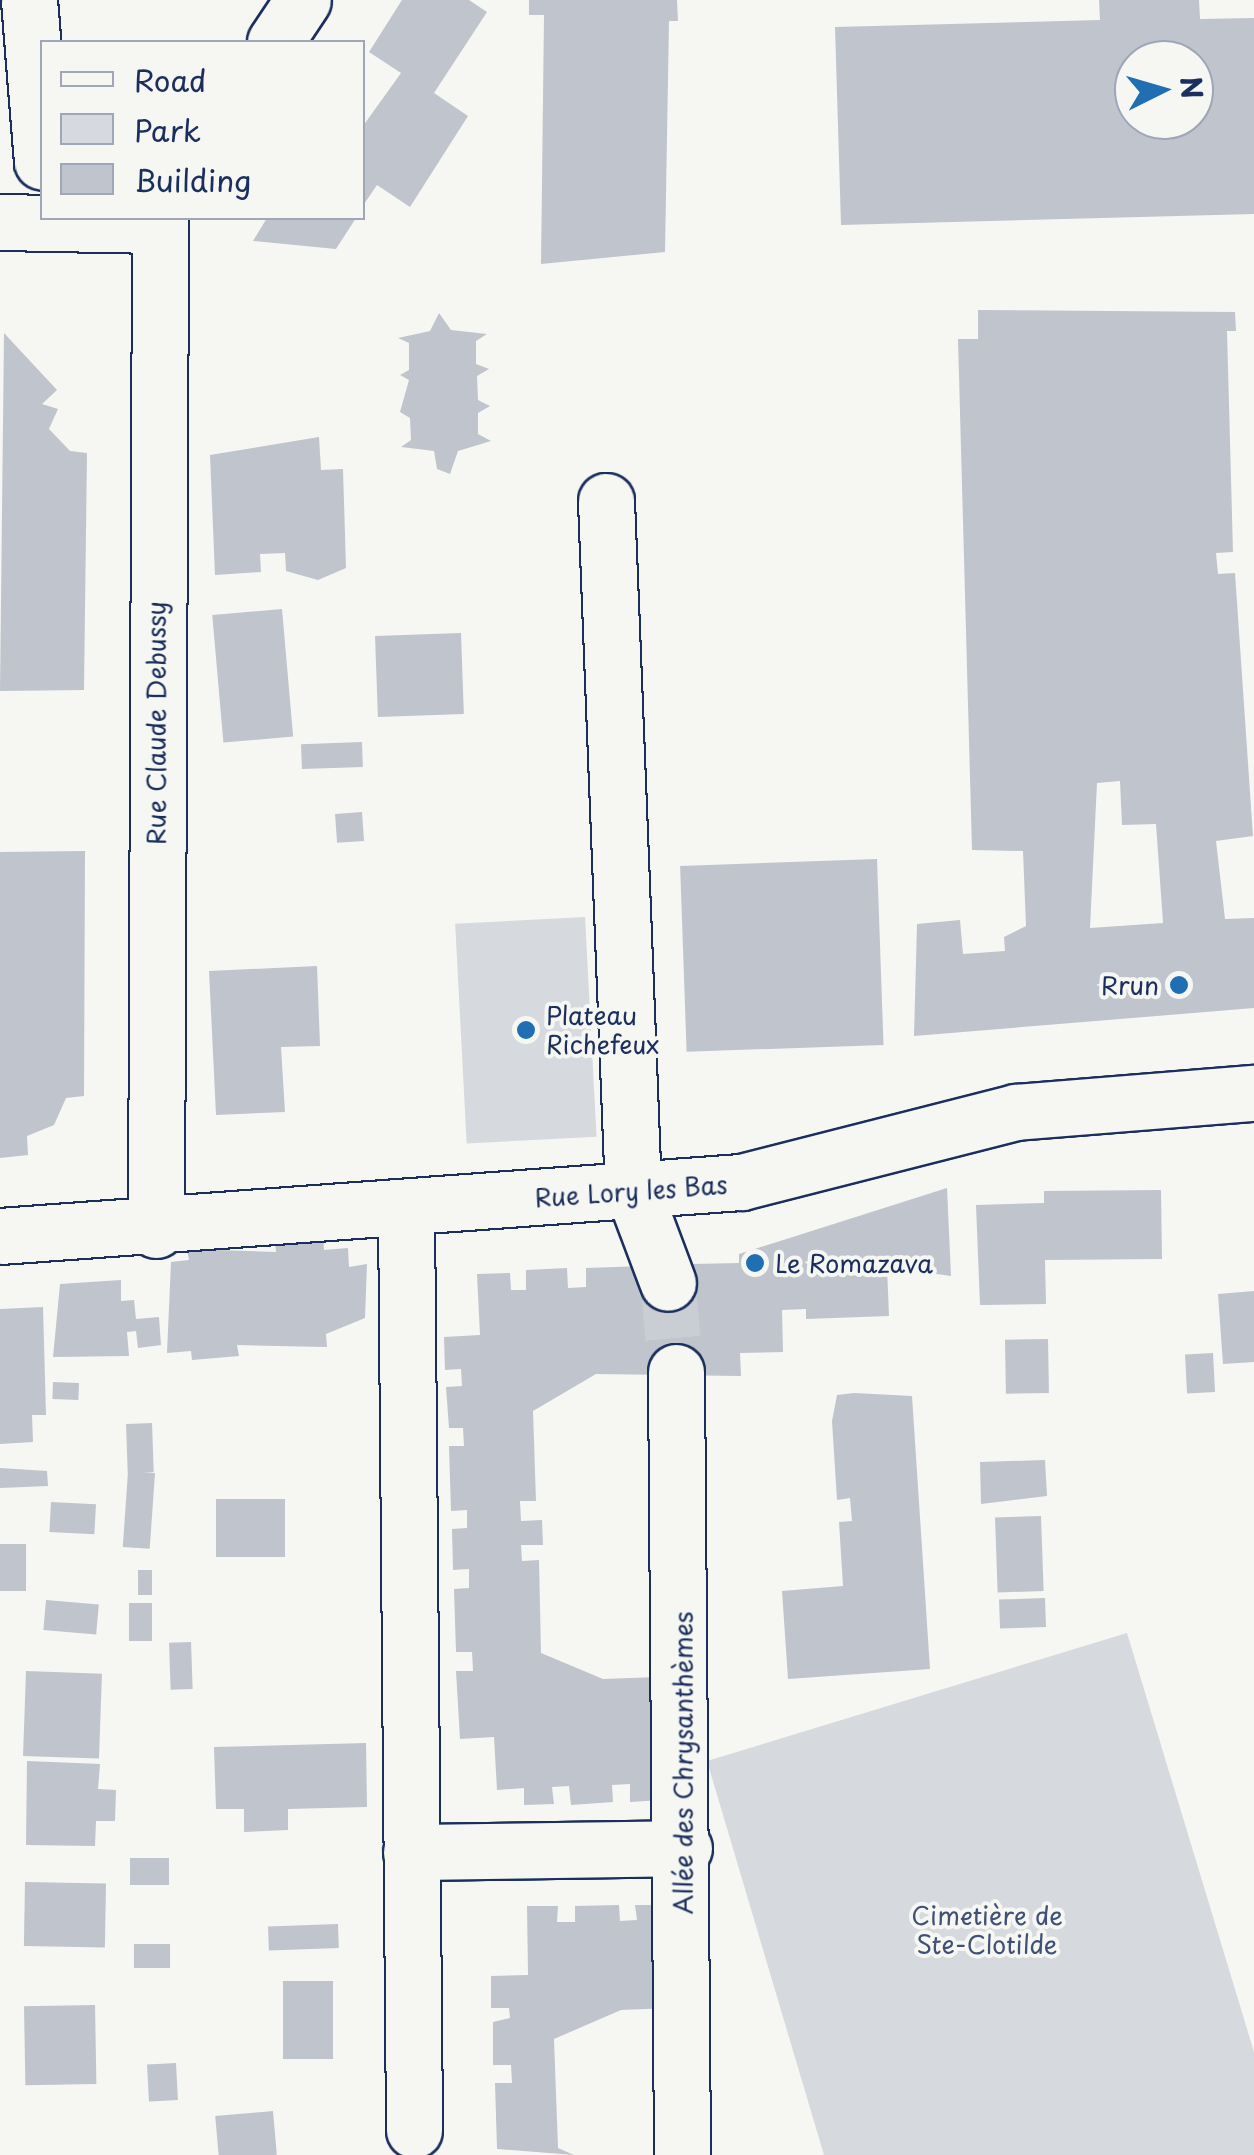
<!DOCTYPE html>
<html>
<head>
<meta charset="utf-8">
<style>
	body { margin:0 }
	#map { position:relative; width:1254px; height:2155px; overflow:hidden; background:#f6f6f2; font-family:"Playpen Sans",sans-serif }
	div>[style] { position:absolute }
	.green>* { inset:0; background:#d6d9dd; transform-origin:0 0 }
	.building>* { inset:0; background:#c0c4cd; transform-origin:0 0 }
	.minor-tunnel>* { height:55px; margin-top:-27.5px; transform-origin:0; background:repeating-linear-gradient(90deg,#caced4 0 55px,transparent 0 83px) }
	.roads { filter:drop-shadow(2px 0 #1b2f5e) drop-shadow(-2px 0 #1b2f5e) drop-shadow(0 2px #1b2f5e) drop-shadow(0 -2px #1b2f5e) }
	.minor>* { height:55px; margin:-27.5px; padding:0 27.5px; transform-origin:27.5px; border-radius:27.5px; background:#f6f6f2 }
	.dots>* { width:28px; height:28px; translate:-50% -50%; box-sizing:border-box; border:5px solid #f6f6f2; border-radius:50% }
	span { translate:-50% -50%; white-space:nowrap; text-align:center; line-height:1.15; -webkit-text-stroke:8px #f6f6f2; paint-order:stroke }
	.street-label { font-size:25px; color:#1b2f5e }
	.poi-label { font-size:25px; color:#1b2f5e }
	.right { translate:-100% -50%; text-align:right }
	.left { translate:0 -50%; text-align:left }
	.park-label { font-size:25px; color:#405177 }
	.legend { position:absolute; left:40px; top:40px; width:325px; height:180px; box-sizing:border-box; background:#f6f6f2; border:2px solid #9ea6b7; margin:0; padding:12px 18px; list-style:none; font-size:30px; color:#1b2f5e }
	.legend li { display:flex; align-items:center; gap:20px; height:50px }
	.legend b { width:50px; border:2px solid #9ea6b7 }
	.north { position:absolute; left:1114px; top:40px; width:100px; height:100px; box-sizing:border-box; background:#f6f6f2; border:2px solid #9ea6b7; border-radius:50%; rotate:85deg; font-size:28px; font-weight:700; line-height:40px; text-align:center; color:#1b2f5e }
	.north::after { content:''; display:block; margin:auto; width:35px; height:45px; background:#1f6fb2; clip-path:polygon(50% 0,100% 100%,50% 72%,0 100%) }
</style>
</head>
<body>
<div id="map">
	<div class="green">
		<div style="left:585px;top:917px;width:220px;height:130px;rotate:87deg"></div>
		<div style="clip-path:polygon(1127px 1633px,1254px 2052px,1254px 2155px,824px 2155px,707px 1761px)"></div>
	</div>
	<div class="building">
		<div style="clip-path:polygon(402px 0,469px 0,487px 12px,434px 93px,468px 116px,410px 207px,377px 185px,362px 207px,363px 126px,401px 73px,369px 52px)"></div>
		<div style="clip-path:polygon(529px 0,677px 0,678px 21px,669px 21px,665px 252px,541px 264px,544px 15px,529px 15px)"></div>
		<div style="clip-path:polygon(evenodd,1099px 0,1199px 0,1200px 19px,1254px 18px,1254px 214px,841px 225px,835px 27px,1100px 20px,1099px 0,1134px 60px,1194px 60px,1194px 120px,1134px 120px,1134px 60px)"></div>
		<div style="clip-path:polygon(267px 218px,356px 218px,336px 249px,253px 241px)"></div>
		<div style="clip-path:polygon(evenodd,978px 310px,1235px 312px,1236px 331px,1227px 331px,1233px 552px,1216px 553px,1218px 574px,1235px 573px,1253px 836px,1216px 841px,1225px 919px,1254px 918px,1254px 1008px,914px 1036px,917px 924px,960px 920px,963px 954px,1005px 951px,1004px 937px,1026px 926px,1023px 851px,972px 850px,958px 339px,978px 339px,978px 310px,1120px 781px,1122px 825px,1156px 824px,1163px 923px,1090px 928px,1097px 783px,1120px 781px)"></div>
		<div style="clip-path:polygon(439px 313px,451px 330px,487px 334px,476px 341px,476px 364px,489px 369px,477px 376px,478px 400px,490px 406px,478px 413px,478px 434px,491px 441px,458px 451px,450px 474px,437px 469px,434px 451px,401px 447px,411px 440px,410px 418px,400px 412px,409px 380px,400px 375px,409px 370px,409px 343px,398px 338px,430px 331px)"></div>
		<div style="clip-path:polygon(4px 333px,57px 390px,42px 404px,58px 409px,49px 429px,70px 451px,87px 453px,84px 690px,0 691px)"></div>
		<div style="clip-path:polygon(319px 437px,321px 470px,343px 469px,346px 568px,318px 580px,286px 571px,285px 553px,260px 554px,261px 572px,215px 575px,210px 455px)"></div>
		<div style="left:282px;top:609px;width:128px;height:70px;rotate:85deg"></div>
		<div style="left:461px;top:633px;width:81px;height:86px;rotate:88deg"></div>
		<div style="left:362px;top:742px;width:25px;height:61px;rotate:88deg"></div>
		<div style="left:362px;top:812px;width:29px;height:27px;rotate:86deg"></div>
		<div style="clip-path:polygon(85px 851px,84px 1096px,66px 1098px,54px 1125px,27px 1136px,28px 1155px,0 1158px,0 852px)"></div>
		<div style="left:877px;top:859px;width:186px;height:197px;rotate:88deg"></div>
		<div style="clip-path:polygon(317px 966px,320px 1046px,281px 1047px,285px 1112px,216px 1115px,209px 971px)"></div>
		<div style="clip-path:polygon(947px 1188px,951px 1276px,887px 1267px,889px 1316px,806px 1319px,806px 1309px,782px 1310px,783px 1352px,740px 1353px,741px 1376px,596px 1374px,533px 1411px,536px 1501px,520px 1501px,521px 1521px,542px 1520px,543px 1545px,521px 1545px,522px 1561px,539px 1560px,541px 1653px,603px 1679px,657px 1677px,662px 1800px,630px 1802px,630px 1784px,612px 1785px,613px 1802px,571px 1805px,569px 1786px,552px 1787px,554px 1804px,524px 1805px,524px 1788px,497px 1790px,494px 1737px,460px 1739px,456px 1671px,473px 1671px,472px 1652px,456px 1652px,454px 1589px,469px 1588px,469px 1569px,453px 1570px,452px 1529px,467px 1528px,467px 1510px,451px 1511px,449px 1446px,464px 1446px,463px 1428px,449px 1428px,446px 1387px,462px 1386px,461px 1369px,445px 1370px,444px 1337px,480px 1335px,477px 1274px,510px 1273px,511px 1290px,526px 1290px,526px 1270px,567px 1268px,568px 1288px,586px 1287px,586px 1268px,644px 1266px,692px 1282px,692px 1264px,739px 1263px,739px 1254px)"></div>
		<div style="clip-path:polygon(1161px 1190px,1162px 1259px,1045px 1260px,1046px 1304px,980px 1305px,976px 1205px,1044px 1203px,1044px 1191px)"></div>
		<div style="clip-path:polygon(323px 1236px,324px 1250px,348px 1248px,349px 1267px,367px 1264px,365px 1318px,326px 1334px,327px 1347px,237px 1345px,239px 1356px,192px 1360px,191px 1351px,167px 1353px,171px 1262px,189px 1260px,187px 1249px,276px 1252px,275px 1241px)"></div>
		<div style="clip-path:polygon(121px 1280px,121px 1301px,134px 1300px,136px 1319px,159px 1317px,161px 1345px,138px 1348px,136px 1331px,127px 1332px,129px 1356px,53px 1357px,60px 1284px)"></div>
		<div style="clip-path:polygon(1254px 1291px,1254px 1362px,1223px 1364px,1218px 1294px)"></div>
		<div style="clip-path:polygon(43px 1307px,46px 1415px,32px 1415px,33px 1442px,0 1444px,0 1309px)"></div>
		<div style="left:1048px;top:1339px;width:54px;height:43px;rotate:89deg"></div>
		<div style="left:1213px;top:1353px;width:39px;height:28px;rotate:87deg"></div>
		<div style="left:53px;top:1382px;width:26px;height:17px;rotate:2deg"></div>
		<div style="clip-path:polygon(854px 1393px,912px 1396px,930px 1669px,788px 1679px,782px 1591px,843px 1586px,839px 1522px,852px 1521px,850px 1498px,837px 1500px,832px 1421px,837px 1395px)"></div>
		<div style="left:152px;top:1423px;width:49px;height:26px;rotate:88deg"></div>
		<div style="clip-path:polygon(1045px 1460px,1047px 1496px,981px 1504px,980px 1462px)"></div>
		<div style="clip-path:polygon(0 1468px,47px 1471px,48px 1486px,0 1488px)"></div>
		<div style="left:155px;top:1473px;width:76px;height:27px;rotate:94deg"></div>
		<div style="left:216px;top:1499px;width:69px;height:58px"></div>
		<div style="left:51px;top:1502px;width:45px;height:30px;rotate:3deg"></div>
		<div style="left:1041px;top:1516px;width:75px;height:46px;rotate:88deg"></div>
		<div style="left:0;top:1544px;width:26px;height:47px"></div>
		<div style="left:138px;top:1570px;width:14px;height:25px"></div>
		<div style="left:1045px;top:1598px;width:29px;height:46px;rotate:88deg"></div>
		<div style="left:46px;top:1600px;width:53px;height:30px;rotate:5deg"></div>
		<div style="left:129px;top:1603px;width:23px;height:38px"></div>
		<div style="left:191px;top:1642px;width:47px;height:22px;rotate:88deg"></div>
		<div style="left:26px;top:1671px;width:76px;height:85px;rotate:2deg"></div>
		<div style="clip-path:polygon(366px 1743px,367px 1807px,288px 1809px,288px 1830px,244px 1832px,244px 1809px,216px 1809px,214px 1747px)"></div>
		<div style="clip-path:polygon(27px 1761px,100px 1764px,98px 1789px,116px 1790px,115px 1821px,96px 1821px,95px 1846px,26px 1845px)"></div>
		<div style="left:169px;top:1858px;width:27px;height:39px;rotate:90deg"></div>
		<div style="left:25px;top:1882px;width:81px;height:64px;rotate:1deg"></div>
		<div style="clip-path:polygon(619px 1905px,620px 1921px,637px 1920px,635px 1905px,668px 1905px,671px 2008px,621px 2010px,554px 2039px,558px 2148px,574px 2155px,497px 2149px,495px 2083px,512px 2083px,511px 2065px,493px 2065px,493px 2022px,510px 2018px,509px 2008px,491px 2008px,491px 1976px,528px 1975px,527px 1906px,558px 1906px,557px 1922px,575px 1922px,575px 1906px)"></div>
		<div style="left:338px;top:1924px;width:24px;height:70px;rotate:88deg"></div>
		<div style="left:134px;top:1944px;width:36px;height:24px"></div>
		<div style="left:283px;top:1981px;width:50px;height:78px"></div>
		<div style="left:95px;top:2005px;width:79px;height:71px;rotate:89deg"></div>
		<div style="left:176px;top:2063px;width:37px;height:29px;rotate:87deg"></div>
		<div style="left:273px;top:2111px;width:44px;height:58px;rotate:85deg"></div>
	</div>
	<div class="minor-tunnel">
		<div style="left:668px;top:1283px;width:89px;rotate:84.9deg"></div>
	</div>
	<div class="roads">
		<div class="minor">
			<div style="left:29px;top:0;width:162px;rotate:85.4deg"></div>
			<div style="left:275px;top:42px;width:50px;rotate:-56.3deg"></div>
			<div style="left:0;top:222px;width:155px;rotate:1.1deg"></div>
			<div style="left:606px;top:501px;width:690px;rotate:87.76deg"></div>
			<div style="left:633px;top:1190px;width:99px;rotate:69.4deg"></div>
			<div style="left:406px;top:1209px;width:921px;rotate:89.5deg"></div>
			<div style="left:156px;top:1230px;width:1012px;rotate:-89.77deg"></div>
			<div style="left:0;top:1236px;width:743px;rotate:-4.17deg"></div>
			<div style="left:741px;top:1182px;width:284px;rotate:-14.3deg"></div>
			<div style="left:1016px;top:1112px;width:239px;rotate:-4.6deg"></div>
			<div style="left:676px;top:1372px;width:783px;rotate:89.56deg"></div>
			<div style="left:411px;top:1852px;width:273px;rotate:-0.8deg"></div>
		</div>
	</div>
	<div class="dots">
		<div style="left:1179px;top:985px;background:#1f6fb2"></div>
		<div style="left:526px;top:1030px;background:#1f6fb2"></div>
		<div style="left:755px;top:1263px;background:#1f6fb2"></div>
	</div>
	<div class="street-label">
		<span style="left:156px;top:723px;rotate:-90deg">Rue Claude Debussy</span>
		<span style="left:631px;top:1191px;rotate:-4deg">Rue Lory les Bas</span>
		<span style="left:683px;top:1763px;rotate:-90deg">Allée des Chrysanthèmes</span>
	</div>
	<div class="poi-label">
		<span class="right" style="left:1159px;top:985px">Rrun</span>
		<span class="left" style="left:546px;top:1030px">Plateau<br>Richefeux</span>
		<span class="left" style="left:775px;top:1263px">Le Romazava</span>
	</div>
	<div class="park-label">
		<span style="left:987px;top:1930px">Cimetière de<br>Ste-Clotilde</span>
	</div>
	<ul class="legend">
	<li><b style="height:12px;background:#f6f6f2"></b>Road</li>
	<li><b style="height:28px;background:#d6d9dd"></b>Park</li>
	<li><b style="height:28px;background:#c0c4cd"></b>Building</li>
	</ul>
	<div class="north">N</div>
</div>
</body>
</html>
